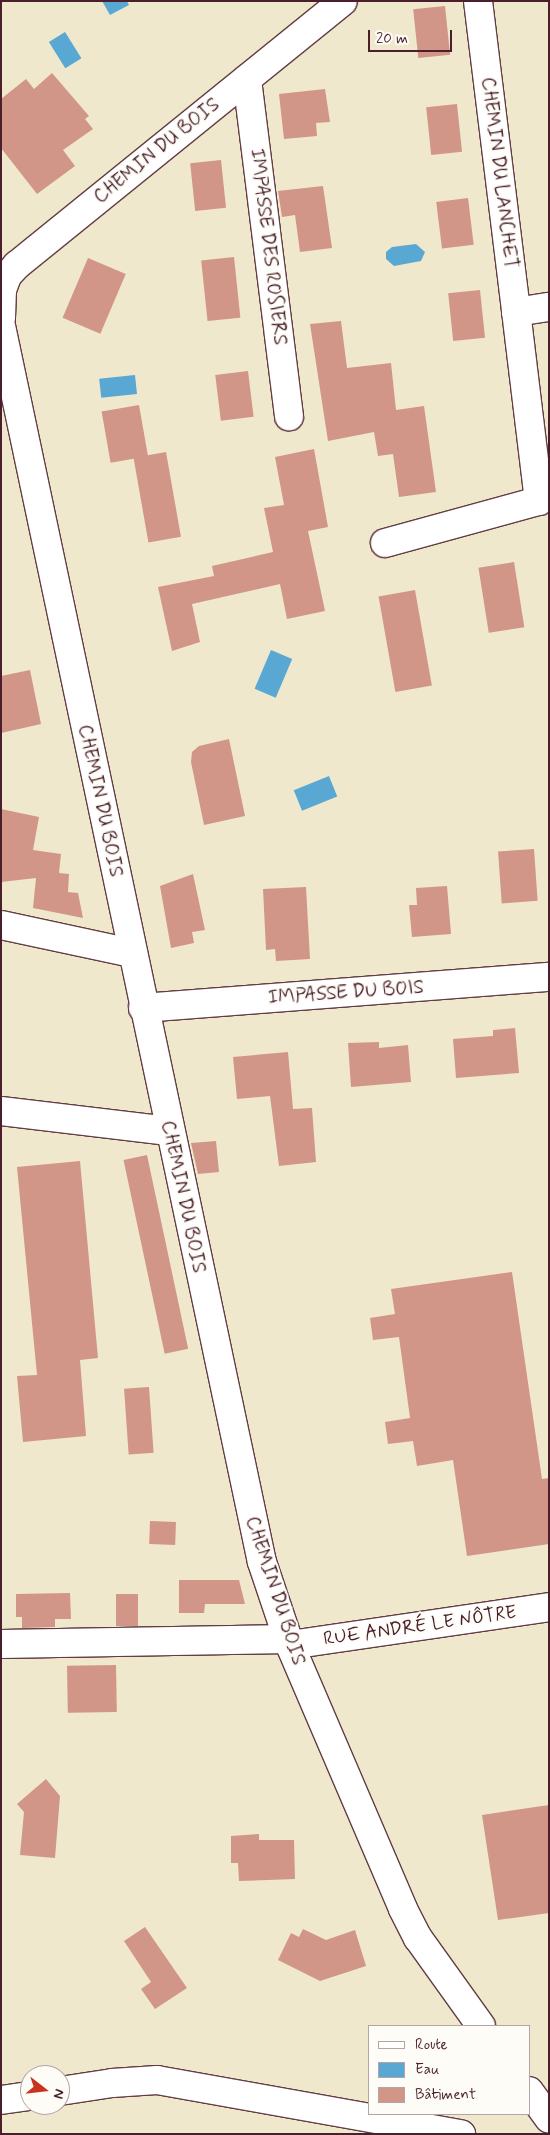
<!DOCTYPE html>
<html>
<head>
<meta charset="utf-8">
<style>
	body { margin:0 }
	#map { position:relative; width:550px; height:2135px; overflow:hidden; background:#efe8cd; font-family:Mynerve,sans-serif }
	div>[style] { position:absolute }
	.water>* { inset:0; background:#59a8d3; transform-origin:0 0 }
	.building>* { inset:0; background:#d19687; transform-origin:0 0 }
	.roads { filter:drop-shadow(1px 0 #633d43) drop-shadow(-1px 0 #633d43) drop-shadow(0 1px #633d43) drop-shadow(0 -1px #633d43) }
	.minor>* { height:28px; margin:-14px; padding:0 14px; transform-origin:14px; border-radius:14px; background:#fff }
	span { translate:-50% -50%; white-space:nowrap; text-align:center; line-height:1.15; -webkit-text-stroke:4px #fdfcf7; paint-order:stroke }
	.street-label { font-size:19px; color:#4a1f2b }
	.frame { position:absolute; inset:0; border:2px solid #4a1f2b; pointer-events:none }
	.legend { position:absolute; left:368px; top:2025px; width:162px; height:90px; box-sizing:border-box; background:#fdfcf7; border:1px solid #b5a4a5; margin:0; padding:6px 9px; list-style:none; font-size:15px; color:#4a1f2b }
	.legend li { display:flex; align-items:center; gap:10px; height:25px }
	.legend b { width:25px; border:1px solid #b5a4a5 }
	.north { position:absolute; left:20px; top:2065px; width:50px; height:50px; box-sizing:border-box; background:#fdfcf7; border:1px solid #b5a4a5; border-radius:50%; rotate:106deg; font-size:14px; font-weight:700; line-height:20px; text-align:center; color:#4a1f2b }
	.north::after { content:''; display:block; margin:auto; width:18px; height:22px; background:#c8321e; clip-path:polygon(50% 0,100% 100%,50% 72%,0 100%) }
	.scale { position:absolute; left:368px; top:30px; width:84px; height:22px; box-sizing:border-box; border:2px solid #4a1f2b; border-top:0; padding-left:6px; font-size:15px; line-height:18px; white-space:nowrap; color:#4a1f2b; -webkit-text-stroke:4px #fdfcf7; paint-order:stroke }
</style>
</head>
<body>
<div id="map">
	<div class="water">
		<div style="clip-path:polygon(102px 1px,127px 1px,129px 5px,110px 15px)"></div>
		<div style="left:65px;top:32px;width:31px;height:19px;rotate:58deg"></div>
		<div style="clip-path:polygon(416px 244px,425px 252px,421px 261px,394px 266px,386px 259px,386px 252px,392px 247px)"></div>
		<div style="left:135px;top:375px;width:19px;height:36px;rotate:84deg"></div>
		<div style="left:271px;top:650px;width:23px;height:42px;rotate:23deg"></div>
		<div style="left:329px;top:776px;width:22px;height:38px;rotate:68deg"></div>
	</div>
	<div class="building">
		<div style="left:445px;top:6px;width:49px;height:32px;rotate:84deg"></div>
		<div style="clip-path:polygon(52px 73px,89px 116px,85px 119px,93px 129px,63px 150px,75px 166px,37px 194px,1px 148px,1px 99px,26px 79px,34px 89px)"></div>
		<div style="clip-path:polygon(325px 89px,330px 122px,316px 123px,317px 136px,284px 139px,279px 94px)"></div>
		<div style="left:457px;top:104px;width:48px;height:31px;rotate:84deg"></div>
		<div style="left:221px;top:160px;width:48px;height:31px;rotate:84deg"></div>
		<div style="clip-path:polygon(323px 186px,332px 248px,300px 252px,295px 215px,282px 217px,278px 191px)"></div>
		<div style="left:468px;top:198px;width:47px;height:32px;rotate:83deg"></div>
		<div style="left:234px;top:257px;width:61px;height:33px;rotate:84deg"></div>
		<div style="left:88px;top:258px;width:41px;height:65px;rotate:23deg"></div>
		<div style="left:480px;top:290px;width:48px;height:32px;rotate:84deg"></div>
		<div style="clip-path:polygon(341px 321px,347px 368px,391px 363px,396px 410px,424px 406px,436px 492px,399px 497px,393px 454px,378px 456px,374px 432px,328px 441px,310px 324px)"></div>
		<div style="left:248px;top:371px;width:46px;height:33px;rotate:83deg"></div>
		<div style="left:139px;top:405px;width:52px;height:38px;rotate:80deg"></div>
		<div style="clip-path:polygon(314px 449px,328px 527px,308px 531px,325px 611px,287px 619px,280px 584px,192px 604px,200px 642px,172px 651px,158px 587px,214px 576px,212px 566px,273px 552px,264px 508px,284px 505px,275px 457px)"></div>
		<div style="left:166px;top:452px;width:86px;height:33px;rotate:80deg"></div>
		<div style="left:514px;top:562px;width:66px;height:36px;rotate:81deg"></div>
		<div style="left:415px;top:590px;width:97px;height:37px;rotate:80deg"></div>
		<div style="clip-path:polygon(30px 670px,41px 724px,1px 733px,1px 676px)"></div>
		<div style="clip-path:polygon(229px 739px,245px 816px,204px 825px,191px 762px,192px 752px,199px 746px)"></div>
		<div style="clip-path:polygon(1px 809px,39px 817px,33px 850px,61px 854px,59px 873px,69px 874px,68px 892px,78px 893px,83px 918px,33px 908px,36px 878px,1px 882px)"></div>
		<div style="left:534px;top:849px;width:52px;height:36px;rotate:86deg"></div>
		<div style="clip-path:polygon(193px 874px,205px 930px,192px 932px,194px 943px,171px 948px,160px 886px)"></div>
		<div style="clip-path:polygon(447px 886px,451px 934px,412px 937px,409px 905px,417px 905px,416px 888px)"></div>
		<div style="clip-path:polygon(306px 887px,310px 959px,276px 961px,275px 949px,266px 950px,263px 889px)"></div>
		<div style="clip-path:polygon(515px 1028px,519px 1073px,456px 1078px,453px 1039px,493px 1036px,493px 1030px)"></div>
		<div style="clip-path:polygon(379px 1042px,379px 1048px,408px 1045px,411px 1082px,351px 1087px,348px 1043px)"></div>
		<div style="clip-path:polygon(288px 1052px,293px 1109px,312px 1108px,316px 1162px,279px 1166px,270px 1096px,237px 1099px,233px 1057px)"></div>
		<div style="clip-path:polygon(216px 1141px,219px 1172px,198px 1174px,191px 1143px)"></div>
		<div style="left:147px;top:1155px;width:198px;height:24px;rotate:78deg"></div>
		<div style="clip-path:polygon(80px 1161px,98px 1358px,80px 1360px,86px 1436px,23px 1442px,17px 1376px,37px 1375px,17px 1167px)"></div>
		<div style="clip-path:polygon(512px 1272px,542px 1479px,549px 1478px,549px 1544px,467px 1556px,453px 1460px,417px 1466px,413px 1441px,388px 1444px,385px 1422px,410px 1418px,399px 1337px,373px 1340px,370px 1318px,395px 1314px,391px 1289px)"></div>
		<div style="left:149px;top:1387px;width:66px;height:25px;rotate:86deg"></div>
		<div style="left:150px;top:1521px;width:26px;height:23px;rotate:2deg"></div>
		<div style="clip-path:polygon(179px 1580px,239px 1580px,245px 1604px,205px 1604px,204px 1613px,179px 1613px)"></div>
		<div style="clip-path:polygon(70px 1593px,71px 1619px,55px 1619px,55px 1627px,22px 1628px,22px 1617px,16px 1617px,16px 1594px)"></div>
		<div style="left:138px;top:1594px;width:32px;height:22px;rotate:90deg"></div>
		<div style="left:116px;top:1665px;width:47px;height:49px;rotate:89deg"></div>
		<div style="clip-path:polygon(46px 1779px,60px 1796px,55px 1858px,20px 1855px,24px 1812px,17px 1804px)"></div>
		<div style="clip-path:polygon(549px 1805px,549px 1913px,498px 1920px,482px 1815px)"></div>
		<div style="clip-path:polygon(259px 1834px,259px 1840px,294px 1840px,295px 1879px,239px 1881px,238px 1863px,231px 1863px,231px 1836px)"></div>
		<div style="clip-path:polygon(145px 1927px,187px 1988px,155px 2009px,141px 1989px,151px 1982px,124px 1941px)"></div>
		<div style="clip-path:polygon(303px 1929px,326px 1940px,355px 1930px,366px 1966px,320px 1981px,278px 1960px,291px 1933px,299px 1937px)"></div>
	</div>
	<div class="roads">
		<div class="minor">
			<div style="left:478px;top:1px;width:313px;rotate:83deg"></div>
			<div style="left:516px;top:312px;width:33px;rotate:-9deg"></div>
			<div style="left:247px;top:79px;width:340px;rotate:82.9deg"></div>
			<div style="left:1px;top:318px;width:28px;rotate:-88deg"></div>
			<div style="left:2px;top:290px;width:15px;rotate:-70deg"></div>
			<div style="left:7px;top:276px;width:15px;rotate:-48deg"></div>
			<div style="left:17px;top:265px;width:419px;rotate:-39deg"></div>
			<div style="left:1px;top:326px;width:1263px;rotate:78.08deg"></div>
			<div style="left:262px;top:1562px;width:88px;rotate:71.4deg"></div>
			<div style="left:290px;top:1645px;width:287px;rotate:66.8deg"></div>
			<div style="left:403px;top:1909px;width:33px;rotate:63deg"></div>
			<div style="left:418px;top:1938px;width:108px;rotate:54.4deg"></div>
			<div style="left:385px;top:543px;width:160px;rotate:-15.3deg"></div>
			<div style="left:539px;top:501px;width:190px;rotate:-96.9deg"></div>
			<div style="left:1px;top:925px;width:134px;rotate:12.1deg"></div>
			<div style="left:143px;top:1008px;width:407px;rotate:-4.4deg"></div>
			<div style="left:1px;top:1111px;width:169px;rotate:6.8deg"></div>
			<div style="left:1px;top:1644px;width:288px;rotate:-1deg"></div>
			<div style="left:290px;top:1645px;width:262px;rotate:-8.3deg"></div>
			<div style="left:60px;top:2091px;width:53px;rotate:-8.7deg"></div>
			<div style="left:112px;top:2083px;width:45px;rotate:-3.8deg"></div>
			<div style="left:157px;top:2080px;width:309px;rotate:10.1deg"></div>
			<div style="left:529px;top:2091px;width:34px;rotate:54deg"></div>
			<div style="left:1px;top:2100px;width:29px;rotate:-8deg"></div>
		</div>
	</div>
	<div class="street-label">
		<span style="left:157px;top:151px;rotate:-39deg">CHEMIN DU BOIS</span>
		<span style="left:499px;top:173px;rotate:83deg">CHEMIN DU LANCHET</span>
		<span style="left:268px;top:247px;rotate:83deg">IMPASSE DES ROSIERS</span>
		<span style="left:100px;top:801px;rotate:78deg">CHEMIN DU BOIS</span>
		<span style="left:346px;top:993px;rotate:-4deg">IMPASSE DU BOIS</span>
		<span style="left:183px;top:1197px;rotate:78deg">CHEMIN DU BOIS</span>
		<span style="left:275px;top:1591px;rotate:72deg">CHEMIN DU BOIS</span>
		<span style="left:420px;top:1626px;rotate:-8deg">RUE ANDRÉ LE NÔTRE</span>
	</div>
	<div class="frame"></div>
	<ul class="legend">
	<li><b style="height:6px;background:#fff"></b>Route</li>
	<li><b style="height:14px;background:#59a8d3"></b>Eau</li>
	<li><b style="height:14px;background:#d19687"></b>Bâtiment</li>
	</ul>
	<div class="north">N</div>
	<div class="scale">20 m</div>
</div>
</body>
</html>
